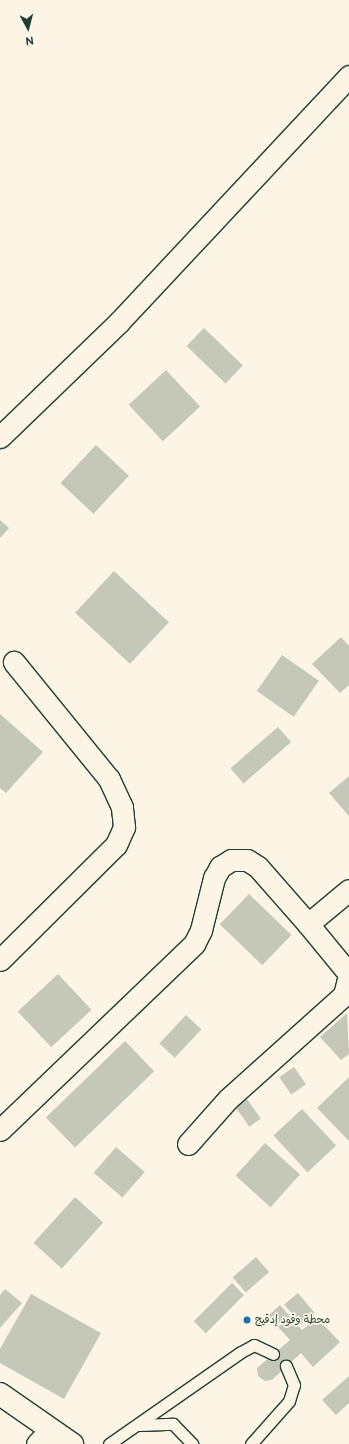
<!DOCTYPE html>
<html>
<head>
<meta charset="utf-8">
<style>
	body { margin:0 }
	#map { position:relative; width:349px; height:1444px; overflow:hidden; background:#fcf5e5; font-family:"Balsamiq Sans","Playpen Sans Arabic",sans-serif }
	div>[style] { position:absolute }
	.building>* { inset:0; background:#c5c7b9; transform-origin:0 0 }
	.roads { filter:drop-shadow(1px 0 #1f3d34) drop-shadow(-1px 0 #1f3d34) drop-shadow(0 1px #1f3d34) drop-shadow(0 -1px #1f3d34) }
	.service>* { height:11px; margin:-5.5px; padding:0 5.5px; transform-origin:5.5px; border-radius:5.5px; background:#fcf5e5 }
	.minor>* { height:21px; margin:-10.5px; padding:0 10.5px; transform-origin:10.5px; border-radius:10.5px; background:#fcf5e5 }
	.tertiary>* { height:22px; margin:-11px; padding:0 11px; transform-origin:11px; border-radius:11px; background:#fcf5e5 }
	.dots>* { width:11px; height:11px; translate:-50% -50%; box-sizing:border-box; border:2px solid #fcf5e5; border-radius:50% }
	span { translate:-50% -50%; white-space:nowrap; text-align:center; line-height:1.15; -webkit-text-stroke:3.5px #fcf5e5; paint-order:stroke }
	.poi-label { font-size:11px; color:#1f3d34 }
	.left { translate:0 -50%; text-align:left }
	.north { position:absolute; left:8px; top:8px; width:40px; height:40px; -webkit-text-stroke:3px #fcf5e5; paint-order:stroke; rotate:173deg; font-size:11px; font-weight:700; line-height:16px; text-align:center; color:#1f3d34 }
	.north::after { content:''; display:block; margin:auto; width:14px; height:18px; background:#1f3d34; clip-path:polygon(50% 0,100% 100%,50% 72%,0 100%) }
</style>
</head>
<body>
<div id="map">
	<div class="building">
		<div style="left:204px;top:328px;width:54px;height:25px;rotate:44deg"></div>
		<div style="left:166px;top:370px;width:50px;height:51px;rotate:47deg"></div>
		<div style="left:96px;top:445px;width:45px;height:52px;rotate:43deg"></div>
		<div style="clip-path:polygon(0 520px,9px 528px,0 538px)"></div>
		<div style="left:114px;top:571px;width:75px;height:57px;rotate:43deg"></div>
		<div style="clip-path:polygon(341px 637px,349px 646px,349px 685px,340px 693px,312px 664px)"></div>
		<div style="left:282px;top:655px;width:45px;height:44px;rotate:35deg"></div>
		<div style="clip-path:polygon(0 714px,43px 752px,6px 793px,0 788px)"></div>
		<div style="left:278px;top:727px;width:20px;height:63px;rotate:49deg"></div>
		<div style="clip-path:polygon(349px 776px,349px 816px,329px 793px)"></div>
		<div style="left:249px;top:894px;width:59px;height:42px;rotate:44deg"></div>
		<div style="left:58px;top:974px;width:49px;height:55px;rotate:47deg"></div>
		<div style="clip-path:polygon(347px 1013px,349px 1054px,341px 1060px,320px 1037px)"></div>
		<div style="left:186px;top:1015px;width:21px;height:39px;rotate:43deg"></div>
		<div style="left:125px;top:1041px;width:42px;height:110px;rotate:46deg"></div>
		<div style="left:294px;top:1067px;width:21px;height:18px;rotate:55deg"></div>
		<div style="clip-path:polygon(348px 1078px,349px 1078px,349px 1141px,317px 1108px)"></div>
		<div style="left:247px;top:1099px;width:24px;height:14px;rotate:55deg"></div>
		<div style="left:302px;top:1109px;width:50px;height:39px;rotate:47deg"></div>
		<div style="left:265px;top:1143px;width:47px;height:44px;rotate:42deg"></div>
		<div style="left:116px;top:1147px;width:38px;height:34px;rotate:41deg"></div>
		<div style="left:75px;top:1197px;width:38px;height:62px;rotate:42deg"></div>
		<div style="left:256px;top:1257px;width:20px;height:31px;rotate:49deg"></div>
		<div style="left:232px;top:1283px;width:17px;height:54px;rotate:45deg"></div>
		<div style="clip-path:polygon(5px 1289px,22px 1303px,0 1328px,0 1295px)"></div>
		<div style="left:298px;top:1293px;width:26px;height:18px;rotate:50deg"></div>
		<div style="clip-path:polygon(31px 1294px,101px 1333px,64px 1399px,0 1363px,0 1349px)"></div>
		<div style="clip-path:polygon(280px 1305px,302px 1330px,317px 1318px,340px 1342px,313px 1367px,301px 1353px,272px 1380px,265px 1381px,258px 1376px,257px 1368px,290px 1340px,268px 1316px)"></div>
		<div style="clip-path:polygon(349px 1376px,349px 1403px,336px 1415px,322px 1400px)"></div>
	</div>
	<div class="roads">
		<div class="service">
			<div style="left:139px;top:1425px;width:34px;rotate:-2deg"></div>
			<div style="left:173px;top:1424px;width:28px;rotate:46deg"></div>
			<div style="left:109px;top:1444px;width:161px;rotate:-34.9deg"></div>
			<div style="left:241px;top:1352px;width:15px;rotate:-28deg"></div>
			<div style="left:254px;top:1345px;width:21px;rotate:25deg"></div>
			<div style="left:251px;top:1444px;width:57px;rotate:-48.5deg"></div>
			<div style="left:289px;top:1401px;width:17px;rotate:-73deg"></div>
			<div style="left:294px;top:1385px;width:21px;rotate:-113deg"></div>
		</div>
		<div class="minor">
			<div style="left:0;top:437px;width:165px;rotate:-44deg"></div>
			<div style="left:119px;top:322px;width:337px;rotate:-46.9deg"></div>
			<div style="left:308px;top:924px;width:65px;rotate:50.6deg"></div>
			<div style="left:0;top:960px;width:163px;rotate:-44.8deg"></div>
			<div style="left:116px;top:845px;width:20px;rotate:-66deg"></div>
			<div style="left:124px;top:827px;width:20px;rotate:-96deg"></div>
			<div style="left:122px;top:807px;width:31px;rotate:-115deg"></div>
			<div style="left:109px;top:779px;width:151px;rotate:-129.1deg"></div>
			<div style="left:0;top:1130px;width:269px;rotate:-43.8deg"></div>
			<div style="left:194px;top:944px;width:16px;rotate:-63deg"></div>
			<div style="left:201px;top:930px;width:54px;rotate:-76deg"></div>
			<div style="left:214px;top:878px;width:13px;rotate:-61deg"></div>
			<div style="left:220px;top:867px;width:13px;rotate:-32deg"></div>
			<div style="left:231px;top:860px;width:16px"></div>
			<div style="left:247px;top:860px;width:13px;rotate:32deg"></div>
			<div style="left:258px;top:867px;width:76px;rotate:48.7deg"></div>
			<div style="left:308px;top:924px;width:53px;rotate:-39.7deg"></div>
			<div style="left:188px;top:1144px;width:60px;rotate:-48.4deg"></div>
			<div style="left:228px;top:1099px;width:156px;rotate:-41.9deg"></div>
			<div style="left:344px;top:995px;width:21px;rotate:-76deg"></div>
			<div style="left:37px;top:1444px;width:19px;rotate:-47deg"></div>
		</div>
		<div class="tertiary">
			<div style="left:0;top:1394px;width:88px;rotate:34.8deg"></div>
		</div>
	</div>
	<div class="dots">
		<div style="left:247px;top:1320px;background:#1f6fb2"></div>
	</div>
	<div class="poi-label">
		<span class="left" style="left:255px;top:1320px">محطة وقود إدقيج</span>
	</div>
	<div class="north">N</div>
</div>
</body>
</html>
